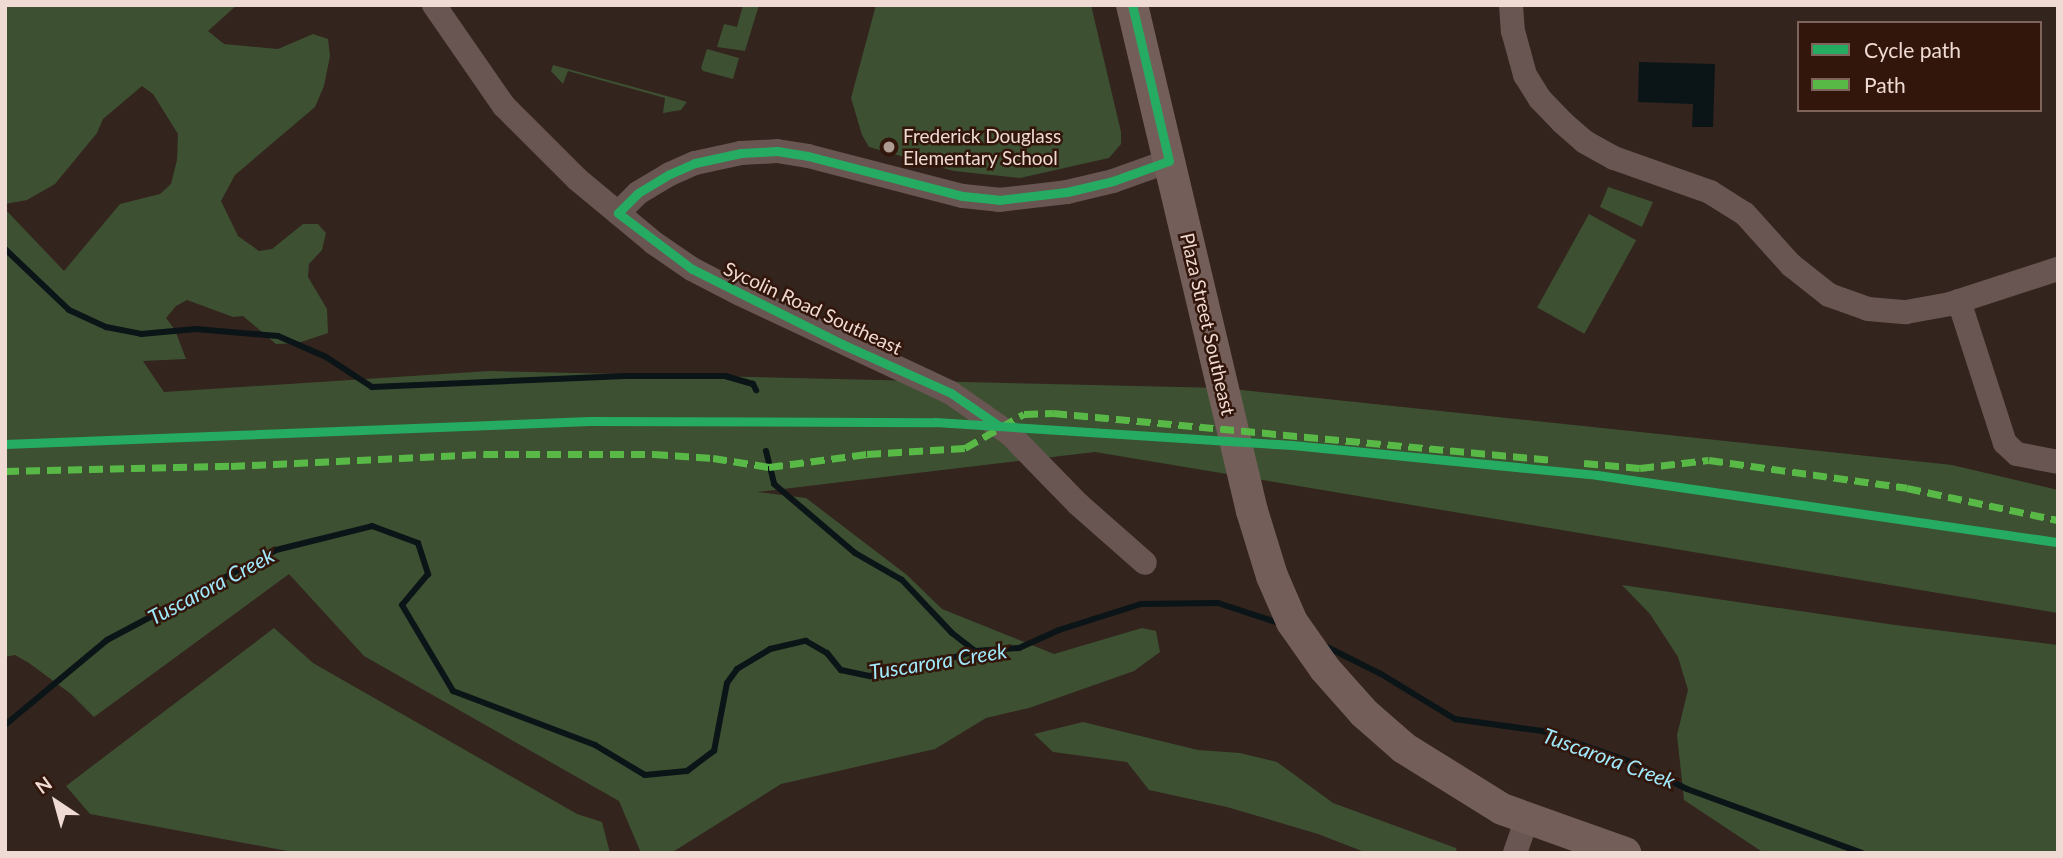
<!DOCTYPE html>
<html>
<head>
<meta charset="utf-8">
<style>
	body { margin:0 }
	#map { position:relative; width:2063px; height:858px; overflow:hidden; background:#33241d; font-family:Lato,sans-serif }
	div>[style] { position:absolute }
	.green>* { inset:0; background:#3d5032; transform-origin:0 0 }
	.water>* { inset:0; background:#0b1518 }
	.stream>* { height:6px; margin:-3px; padding:0 3px; transform-origin:3px; border-radius:3px; background:#0b1518 }
	.minor>* { height:24px; margin:-12px; padding:0 12px; transform-origin:12px; border-radius:12px; background:#695653 }
	.major>* { height:32px; margin:-16px; padding:0 16px; transform-origin:16px; border-radius:16px; background:#745e59 }
	.quiet>* { height:7px; margin-top:-3.5px; transform-origin:0; background:repeating-linear-gradient(90deg,#58b947 0 14px,transparent 0 21px) }
	.cycleway>* { height:9px; margin:-4.5px; padding:0 4.5px; transform-origin:4.5px; border-radius:4.5px; background:#26ab63 }
	.dots>* { width:19px; height:19px; translate:-50% -50%; box-sizing:border-box; border:4px solid #32160b; border-radius:50% }
	span { translate:-50% -50%; white-space:nowrap; text-align:center; line-height:1.15; -webkit-text-stroke:5px #32160b; paint-order:stroke }
	.poi-label { font-size:19px; color:#efdbd4 }
	.left { translate:0 -50%; text-align:left }
	.street-label { font-size:19px; color:#efdbd4 }
	.water-label { font-size:21px; color:#a0e8fb; font-style:italic }
	.frame { position:absolute; inset:0; border:7px solid #efdbd4; pointer-events:none }
	.legend { position:absolute; left:1797px; top:21px; width:245px; height:91px; box-sizing:border-box; background:#32160b; border:2px solid #7e655b; margin:0; padding:9px 12px; list-style:none; font-size:21px; color:#efdbd4 }
	.legend li { display:flex; align-items:center; gap:14px; height:35px }
	.legend b { width:35px; border:2px solid #7e655b }
	.north { position:absolute; left:21px; top:767px; width:70px; height:70px; -webkit-text-stroke:5px #32160b; paint-order:stroke; rotate:324deg; font-size:19px; font-weight:700; line-height:28px; text-align:center; color:#efdbd4 }
	.north::after { content:''; display:block; margin:auto; width:24px; height:32px; background:#efdbd4; clip-path:polygon(50% 0,100% 100%,50% 72%,0 100%) }
</style>
</head>
<body>
<div id="map">
	<div class="green">
		<div style="clip-path:polygon(5px 5px,237px 5px,208px 31px,224px 44px,278px 49px,313px 34px,328px 39px,330px 56px,324px 86px,315px 107px,235px 175px,221px 201px,238px 236px,259px 251px,272px 249px,303px 224px,318px 224px,326px 233px,322px 250px,309px 264px,308px 277px,327px 309px,328px 333px,298px 343px,276px 344px,243px 316px,233px 317px,187px 300px,176px 306px,166px 318px,175px 330px,186px 359px,143px 361px,164px 392px,489px 371px,1223px 388px,1952px 465px,2058px 490px,2058px 613px,1095px 452px,757px 492px,806px 498px,907px 575px,942px 609px,1054px 654px,1142px 628px,1156px 631px,1160px 652px,1134px 671px,1029px 708px,986px 718px,935px 749px,781px 784px,671px 853px,641px 853px,619px 801px,364px 656px,289px 574px,94px 717px,71px 694px,29px 663px,15px 655px,5px 657px,5px 209px,64px 271px,120px 204px,160px 194px,171px 184px,177px 160px,178px 134px,153px 94px,142px 86px,103px 119px,97px 133px,55px 184px,27px 200px,5px 204px)"></div>
		<div style="clip-path:polygon(743px 5px,759px 5px,745px 51px,717px 47px,724px 24px,737px 27px)"></div>
		<div style="clip-path:polygon(876px 5px,1091px 5px,1121px 132px,1121px 144px,1109px 158px,1020px 178px,954px 171px,869px 147px,862px 135px,851px 98px)"></div>
		<div style="clip-path:polygon(707px 49px,739px 58px,733px 79px,703px 71px,701px 68px)"></div>
		<div style="clip-path:polygon(553px 65px,674px 98px,687px 102px,681px 110px,663px 113px,665px 98px,568px 71px,563px 84px,551px 71px)"></div>
		<div style="clip-path:polygon(1608px 187px,1653px 202px,1642px 227px,1600px 207px)"></div>
		<div style="left:1589px;top:214px;width:54px;height:107px;rotate:29deg"></div>
		<div style="clip-path:polygon(1622px 585px,1895px 625px,2058px 645px,2058px 853px,1764px 853px,1684px 800px,1677px 735px,1688px 690px,1678px 657px,1650px 614px)"></div>
		<div style="clip-path:polygon(274px 628px,313px 663px,577px 814px,602px 822px,610px 853px,298px 853px,90px 814px,66px 786px)"></div>
		<div style="clip-path:polygon(1083px 722px,1198px 750px,1240px 753px,1277px 762px,1333px 803px,1456px 848px,1457px 853px,1367px 853px,1318px 834px,1227px 807px,1149px 790px,1127px 762px,1053px 752px,1034px 734px)"></div>
	</div>
	<div class="water">
		<div style="clip-path:polygon(1639px 62px,1715px 64px,1713px 127px,1692px 127px,1693px 104px,1638px 102px)"></div>
	</div>
	<div class="stream">
		<div style="left:5px;top:249px;width:88px;rotate:43.6deg"></div>
		<div style="left:69px;top:310px;width:41px;rotate:24.7deg"></div>
		<div style="left:106px;top:327px;width:36px;rotate:11deg"></div>
		<div style="left:141px;top:334px;width:55px;rotate:-5.2deg"></div>
		<div style="left:196px;top:329px;width:82px;rotate:4.9deg"></div>
		<div style="left:278px;top:336px;width:52px;rotate:23.6deg"></div>
		<div style="left:326px;top:357px;width:55px;rotate:33.1deg"></div>
		<div style="left:372px;top:387px;width:254px;rotate:-2.5deg"></div>
		<div style="left:626px;top:376px;width:99px"></div>
		<div style="left:725px;top:376px;width:29px;rotate:16deg"></div>
		<div style="left:753px;top:384px;width:7px;rotate:63deg"></div>
		<div style="left:766px;top:451px;width:34px;rotate:76deg"></div>
		<div style="left:774px;top:484px;width:106px;rotate:40.4deg"></div>
		<div style="left:855px;top:553px;width:54px;rotate:29.9deg"></div>
		<div style="left:902px;top:580px;width:73px;rotate:46.7deg"></div>
		<div style="left:952px;top:633px;width:29px;rotate:38deg"></div>
		<div style="left:1323px;top:645px;width:65px;rotate:26.6deg"></div>
		<div style="left:1381px;top:674px;width:87px;rotate:31.3deg"></div>
		<div style="left:1455px;top:719px;width:88px;rotate:7.9deg"></div>
		<div style="left:1542px;top:731px;width:97px;rotate:19.2deg"></div>
		<div style="left:1634px;top:763px;width:59px;rotate:26.1deg"></div>
		<div style="left:1687px;top:789px;width:186px;rotate:20.1deg"></div>
		<div style="left:5px;top:725px;width:133px;rotate:-39.8deg"></div>
		<div style="left:107px;top:640px;width:191px;rotate:-28deg"></div>
		<div style="left:276px;top:550px;width:99px;rotate:-14deg"></div>
		<div style="left:372px;top:526px;width:49px;rotate:20.3deg"></div>
		<div style="left:418px;top:543px;width:33px;rotate:72deg"></div>
		<div style="left:428px;top:574px;width:40px;rotate:130deg"></div>
		<div style="left:402px;top:605px;width:100px;rotate:59.3deg"></div>
		<div style="left:453px;top:691px;width:152px;rotate:20.8deg"></div>
		<div style="left:595px;top:745px;width:58px;rotate:31deg"></div>
		<div style="left:645px;top:775px;width:42px;rotate:-5.4deg"></div>
		<div style="left:687px;top:771px;width:34px;rotate:-37deg"></div>
		<div style="left:714px;top:751px;width:69px;rotate:-79.2deg"></div>
		<div style="left:727px;top:683px;width:17px;rotate:-54deg"></div>
		<div style="left:737px;top:669px;width:39px;rotate:-31deg"></div>
		<div style="left:770px;top:649px;width:37px;rotate:-13deg"></div>
		<div style="left:806px;top:641px;width:24px;rotate:30deg"></div>
		<div style="left:827px;top:653px;width:22px;rotate:51deg"></div>
		<div style="left:841px;top:670px;width:30px;rotate:12deg"></div>
		<div style="left:870px;top:676px;width:66px;rotate:-11.3deg"></div>
		<div style="left:935px;top:663px;width:42px;rotate:-16.7deg"></div>
		<div style="left:975px;top:651px;width:44px;rotate:-3.9deg"></div>
		<div style="left:1019px;top:648px;width:44px;rotate:-24.2deg"></div>
		<div style="left:1059px;top:630px;width:86px;rotate:-17.6deg"></div>
		<div style="left:1141px;top:604px;width:77px;rotate:-0.7deg"></div>
		<div style="left:1218px;top:603px;width:67px;rotate:18.2deg"></div>
	</div>
	<div class="minor">
		<div style="left:434px;top:5px;width:123px;rotate:55.3deg"></div>
		<div style="left:504px;top:106px;width:103px;rotate:45deg"></div>
		<div style="left:577px;top:179px;width:100px;rotate:39.7deg"></div>
		<div style="left:654px;top:243px;width:46px;rotate:34.4deg"></div>
		<div style="left:692px;top:269px;width:54px;rotate:27.5deg"></div>
		<div style="left:740px;top:294px;width:233px;rotate:25.1deg"></div>
		<div style="left:951px;top:393px;width:72px;rotate:34.8deg"></div>
		<div style="left:1010px;top:434px;width:98px;rotate:45.8deg"></div>
		<div style="left:1078px;top:504px;width:89px;rotate:41.4deg"></div>
		<div style="left:1511px;top:5px;width:26px;rotate:86deg"></div>
		<div style="left:1513px;top:31px;width:46px;rotate:74.7deg"></div>
		<div style="left:1525px;top:75px;width:28px;rotate:58deg"></div>
		<div style="left:1540px;top:99px;width:32px;rotate:46deg"></div>
		<div style="left:1562px;top:122px;width:30px;rotate:41deg"></div>
		<div style="left:1585px;top:142px;width:33px;rotate:29deg"></div>
		<div style="left:1614px;top:158px;width:102px;rotate:19.5deg"></div>
		<div style="left:1710px;top:192px;width:41px;rotate:32.2deg"></div>
		<div style="left:1745px;top:214px;width:69px;rotate:48deg"></div>
		<div style="left:1791px;top:265px;width:48px;rotate:38.3deg"></div>
		<div style="left:1829px;top:295px;width:41px;rotate:19.7deg"></div>
		<div style="left:1868px;top:309px;width:38px;rotate:5deg"></div>
		<div style="left:1906px;top:312px;width:45px;rotate:-10.3deg"></div>
		<div style="left:1950px;top:304px;width:114px;rotate:-18deg"></div>
		<div style="left:618px;top:213px;width:28px;rotate:-45deg"></div>
		<div style="left:638px;top:193px;width:37px;rotate:-31deg"></div>
		<div style="left:670px;top:174px;width:27px;rotate:-24deg"></div>
		<div style="left:695px;top:163px;width:47px;rotate:-12.3deg"></div>
		<div style="left:741px;top:153px;width:36px;rotate:-3deg"></div>
		<div style="left:777px;top:151px;width:31px;rotate:9deg"></div>
		<div style="left:808px;top:156px;width:160px;rotate:14.5deg"></div>
		<div style="left:963px;top:196px;width:36px;rotate:6deg"></div>
		<div style="left:999px;top:200px;width:68px;rotate:-6.7deg"></div>
		<div style="left:1067px;top:192px;width:47px;rotate:-13.4deg"></div>
		<div style="left:1113px;top:181px;width:59px;rotate:-19.7deg"></div>
		<div style="left:1959px;top:301px;width:149px;rotate:72.1deg"></div>
		<div style="left:2005px;top:443px;width:16px;rotate:43deg"></div>
		<div style="left:2017px;top:454px;width:42px;rotate:11deg"></div>
		<div style="left:1515px;top:853px;width:39px;rotate:-71deg"></div>
	</div>
	<div class="major">
		<div style="left:1132px;top:5px;width:520px;rotate:76.66deg"></div>
		<div style="left:1252px;top:511px;width:68px;rotate:72.9deg"></div>
		<div style="left:1272px;top:576px;width:50px;rotate:66.5deg"></div>
		<div style="left:1292px;top:622px;width:57px;rotate:54.9deg"></div>
		<div style="left:1325px;top:669px;width:59px;rotate:48.4deg"></div>
		<div style="left:1364px;top:713px;width:53px;rotate:41.2deg"></div>
		<div style="left:1404px;top:748px;width:115px;rotate:31.9deg"></div>
		<div style="left:1502px;top:809px;width:131px;rotate:19.7deg"></div>
	</div>
	<div class="quiet">
		<div style="left:1584px;top:463px;width:56px;rotate:5.1deg"></div>
		<div style="left:1640px;top:468px;width:69px;rotate:-6.6deg"></div>
		<div style="left:1709px;top:460px;width:200px;rotate:8deg"></div>
		<div style="left:1907px;top:488px;width:154px;rotate:12deg"></div>
		<div style="left:5px;top:471px;width:226px;rotate:-1.3deg"></div>
		<div style="left:231px;top:466px;width:253px;rotate:-2.7deg"></div>
		<div style="left:484px;top:454px;width:170px"></div>
		<div style="left:654px;top:454px;width:59px;rotate:3.9deg"></div>
		<div style="left:713px;top:458px;width:57px;rotate:9.1deg"></div>
		<div style="left:769px;top:467px;width:99px;rotate:-7.6deg"></div>
		<div style="left:867px;top:454px;width:98px;rotate:-3.5deg"></div>
		<div style="left:965px;top:448px;width:68px;rotate:-30deg"></div>
		<div style="left:1024px;top:414px;width:29px;rotate:-2deg"></div>
		<div style="left:1053px;top:413px;width:502px;rotate:5.37deg"></div>
	</div>
	<div class="cycleway">
		<div style="left:999px;top:426px;width:58px;rotate:-145.5deg"></div>
		<div style="left:951px;top:393px;width:120px;rotate:-155.8deg"></div>
		<div style="left:842px;top:344px;width:168px;rotate:-153.4deg"></div>
		<div style="left:692px;top:269px;width:93px;rotate:-142.9deg"></div>
		<div style="left:618px;top:213px;width:28px;rotate:-45deg"></div>
		<div style="left:638px;top:193px;width:37px;rotate:-31deg"></div>
		<div style="left:670px;top:174px;width:27px;rotate:-24deg"></div>
		<div style="left:695px;top:163px;width:47px;rotate:-12.3deg"></div>
		<div style="left:741px;top:153px;width:36px;rotate:-3deg"></div>
		<div style="left:777px;top:151px;width:31px;rotate:9deg"></div>
		<div style="left:808px;top:156px;width:160px;rotate:14.5deg"></div>
		<div style="left:963px;top:196px;width:36px;rotate:6deg"></div>
		<div style="left:999px;top:200px;width:68px;rotate:-6.7deg"></div>
		<div style="left:1067px;top:192px;width:47px;rotate:-13.4deg"></div>
		<div style="left:1113px;top:181px;width:59px;rotate:-19.7deg"></div>
		<div style="left:1169px;top:161px;width:160px;rotate:-103.3deg"></div>
		<div style="left:5px;top:444px;width:585px;rotate:-2.25deg"></div>
		<div style="left:590px;top:421px;width:345px;rotate:0.2deg"></div>
		<div style="left:935px;top:422px;width:358px;rotate:3.7deg"></div>
		<div style="left:1292px;top:445px;width:306px;rotate:5.6deg"></div>
		<div style="left:1597px;top:475px;width:466px;rotate:8.3deg"></div>
	</div>
	<div class="dots">
		<div style="left:889px;top:147px;background:#ad9b94"></div>
	</div>
	<div class="poi-label">
		<span class="left" style="left:903px;top:147px">Frederick Douglass<br>Elementary School</span>
	</div>
	<div class="street-label">
		<span style="left:813px;top:308px;rotate:25deg">Sycolin Road Southeast</span>
		<span style="left:1208px;top:324px;rotate:77deg">Plaza Street Southeast</span>
	</div>
	<div class="water-label">
		<span style="left:211px;top:586px;rotate:-28deg">Tuscarora Creek</span>
		<span style="left:938px;top:661px;rotate:-9deg">Tuscarora Creek</span>
		<span style="left:1609px;top:758px;rotate:20deg">Tuscarora Creek</span>
	</div>
	<div class="frame"></div>
	<ul class="legend">
	<li><b style="height:9px;background:#26ab63"></b>Cycle path</li>
	<li><b style="height:9px;background:#58b947"></b>Path</li>
	</ul>
	<div class="north">N</div>
</div>
</body>
</html>
